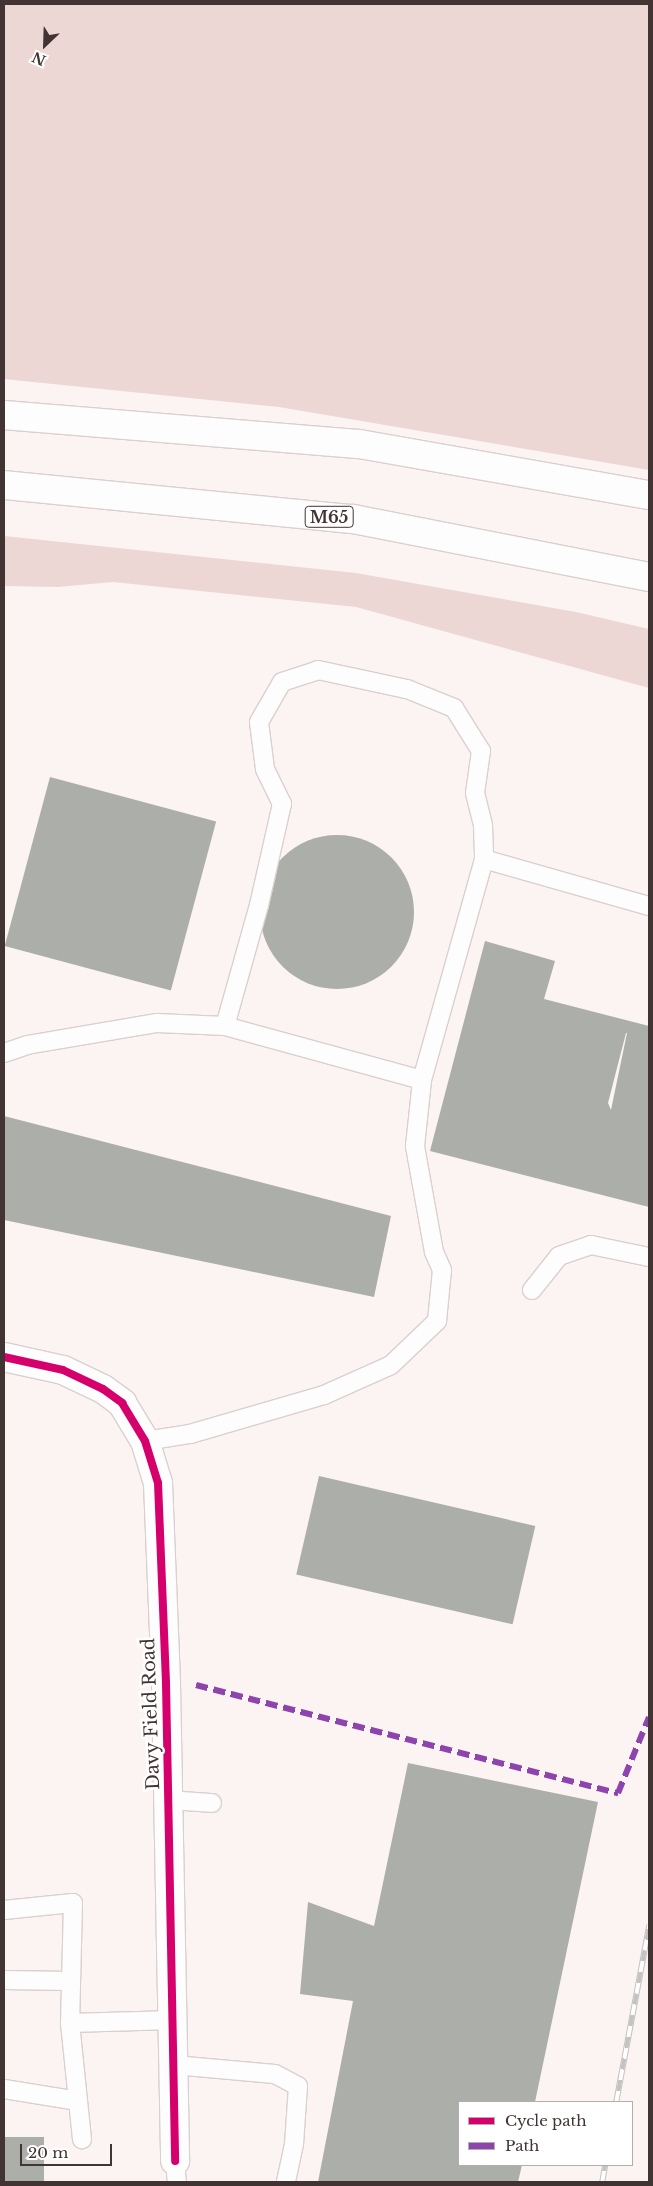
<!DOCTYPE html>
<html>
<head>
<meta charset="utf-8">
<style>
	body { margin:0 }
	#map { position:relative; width:653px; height:2186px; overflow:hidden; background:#fbf4f2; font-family:"Libre Baskerville",serif }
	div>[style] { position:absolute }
	.green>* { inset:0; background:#edd7d4 }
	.building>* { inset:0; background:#acaea9; transform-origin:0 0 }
	.round { border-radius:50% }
	.roads { filter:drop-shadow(1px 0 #dad0ce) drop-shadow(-1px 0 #dad0ce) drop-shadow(0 1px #dad0ce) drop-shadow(0 -1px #dad0ce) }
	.lane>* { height:18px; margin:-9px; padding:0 9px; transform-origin:9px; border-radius:9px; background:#fefdfd }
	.street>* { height:28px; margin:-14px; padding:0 14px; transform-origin:14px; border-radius:14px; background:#fefdfd }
	.highway>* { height:28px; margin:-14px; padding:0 14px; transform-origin:14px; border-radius:14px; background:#fefdfd }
	.rail>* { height:5.5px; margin-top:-2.75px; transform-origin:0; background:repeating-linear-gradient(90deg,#fff 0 11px,#c5c3c2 0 22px); box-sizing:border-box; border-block:1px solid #c5c3c2 }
	.quiet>* { height:6px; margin-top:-3px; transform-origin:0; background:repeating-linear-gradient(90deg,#8e44ad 0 12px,transparent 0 18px) }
	.cycleway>* { height:8px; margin:-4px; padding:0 4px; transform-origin:4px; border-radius:4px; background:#d6006c }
	span { translate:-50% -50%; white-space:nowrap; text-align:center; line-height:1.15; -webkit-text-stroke:5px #fff; paint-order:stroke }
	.shield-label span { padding:1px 4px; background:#fff; border:1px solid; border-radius:4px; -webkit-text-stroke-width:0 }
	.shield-label { font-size:16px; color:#413432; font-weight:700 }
	.street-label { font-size:18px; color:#413432 }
	.frame { position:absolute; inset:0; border:5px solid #413432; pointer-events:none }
	.legend { position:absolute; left:458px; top:2101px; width:175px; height:65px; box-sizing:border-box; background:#fff; border:1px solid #b3aead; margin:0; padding:6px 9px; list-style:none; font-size:15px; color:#413432 }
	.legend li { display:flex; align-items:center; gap:10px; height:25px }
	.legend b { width:25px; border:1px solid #b3aead }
	.north { position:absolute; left:20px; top:20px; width:50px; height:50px; -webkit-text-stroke:4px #fff; paint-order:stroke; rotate:204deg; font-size:14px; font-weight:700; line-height:20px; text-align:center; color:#413432 }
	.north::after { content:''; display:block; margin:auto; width:18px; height:22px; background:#413432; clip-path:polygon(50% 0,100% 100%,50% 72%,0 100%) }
	.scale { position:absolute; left:20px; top:2144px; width:92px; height:22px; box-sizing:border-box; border:2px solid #413432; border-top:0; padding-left:6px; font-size:15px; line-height:18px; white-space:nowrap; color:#413432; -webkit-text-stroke:4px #fff; paint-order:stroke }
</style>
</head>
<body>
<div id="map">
	<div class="green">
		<div style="clip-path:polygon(4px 4px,649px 4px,649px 470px,279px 407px,4px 379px)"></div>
		<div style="clip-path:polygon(4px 536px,356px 573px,576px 612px,649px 629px,649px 688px,356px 607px,113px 582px,58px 587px,4px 586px)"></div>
	</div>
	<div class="building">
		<div style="left:50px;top:777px;width:172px;height:175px;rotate:15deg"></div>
		<div class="round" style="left:260px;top:835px;width:154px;height:154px"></div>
		<div style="clip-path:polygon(evenodd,485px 941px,555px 961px,544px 999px,649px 1026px,649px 1207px,430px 1151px,485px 941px,626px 1033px,627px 1033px,611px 1110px,608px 1103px,626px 1033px)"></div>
		<div style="clip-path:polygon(4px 1116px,391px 1216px,374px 1297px,4px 1220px)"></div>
		<div style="left:319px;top:1476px;width:222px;height:101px;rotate:13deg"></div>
		<div style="clip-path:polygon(408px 1763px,598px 1802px,535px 2102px,459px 2102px,459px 2165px,522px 2165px,518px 2182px,318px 2182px,353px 2001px,300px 1994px,308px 1902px,374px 1926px)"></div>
		<div style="left:4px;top:2137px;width:40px;height:45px"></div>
	</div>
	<div class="roads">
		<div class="lane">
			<div style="left:4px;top:1053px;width:24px;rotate:-19deg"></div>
			<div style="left:27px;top:1045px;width:132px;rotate:-9.6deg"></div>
			<div style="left:157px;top:1023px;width:68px;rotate:2.5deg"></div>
			<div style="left:422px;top:1080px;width:204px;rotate:-164.7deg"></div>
			<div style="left:225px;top:1026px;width:126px;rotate:-74.3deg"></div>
			<div style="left:259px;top:905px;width:104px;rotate:-77.2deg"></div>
			<div style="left:282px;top:804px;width:39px;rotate:-116deg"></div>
			<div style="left:265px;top:769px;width:47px;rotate:-97.3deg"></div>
			<div style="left:259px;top:722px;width:46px;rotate:-60.1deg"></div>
			<div style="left:282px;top:682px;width:38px;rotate:-18deg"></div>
			<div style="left:318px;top:670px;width:91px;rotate:12.1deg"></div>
			<div style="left:407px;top:689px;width:51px;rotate:22deg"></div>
			<div style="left:454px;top:708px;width:51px;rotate:57.9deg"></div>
			<div style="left:481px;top:751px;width:42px;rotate:98.1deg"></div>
			<div style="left:475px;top:793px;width:34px;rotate:76deg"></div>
			<div style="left:483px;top:826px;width:33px;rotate:88deg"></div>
			<div style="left:532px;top:1290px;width:43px;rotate:-51.5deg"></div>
			<div style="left:559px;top:1256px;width:34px;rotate:-19deg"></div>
			<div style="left:591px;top:1245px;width:59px;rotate:11.7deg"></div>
			<div style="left:145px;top:1441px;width:46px;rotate:-8.8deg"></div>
			<div style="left:190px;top:1434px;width:140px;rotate:-16.2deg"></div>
			<div style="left:324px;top:1395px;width:73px;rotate:-24.1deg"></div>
			<div style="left:391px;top:1365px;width:64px;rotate:-43.7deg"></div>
			<div style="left:437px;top:1321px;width:51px;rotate:-84.4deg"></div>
			<div style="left:442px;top:1270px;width:20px;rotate:-114deg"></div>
			<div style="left:434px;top:1252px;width:108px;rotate:-100.2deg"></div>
			<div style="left:415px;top:1146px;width:66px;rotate:-83.9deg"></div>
			<div style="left:422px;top:1080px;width:230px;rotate:-74.3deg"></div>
			<div style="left:484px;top:859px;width:172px;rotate:15.9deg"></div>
			<div style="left:169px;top:1800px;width:43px;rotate:4deg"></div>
			<div style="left:4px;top:1910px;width:69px;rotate:-5.8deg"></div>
			<div style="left:73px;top:1903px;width:120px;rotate:91.4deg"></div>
			<div style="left:70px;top:2023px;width:104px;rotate:-1.7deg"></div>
			<div style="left:4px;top:1980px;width:67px;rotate:0.9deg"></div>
			<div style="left:70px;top:2023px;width:117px;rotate:84.1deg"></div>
			<div style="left:174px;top:2065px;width:101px;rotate:5.1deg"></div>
			<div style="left:275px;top:2074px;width:26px;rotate:28deg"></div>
			<div style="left:298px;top:2086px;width:58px;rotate:93.9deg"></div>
			<div style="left:294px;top:2144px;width:39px;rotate:102deg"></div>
			<div style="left:4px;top:2089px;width:75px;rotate:9.2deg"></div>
			<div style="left:175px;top:2161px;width:21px;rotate:85deg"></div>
		</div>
		<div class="street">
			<div style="left:4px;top:1357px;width:60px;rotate:12.4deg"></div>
			<div style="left:63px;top:1370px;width:44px;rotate:25.4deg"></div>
			<div style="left:103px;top:1389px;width:24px;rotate:36deg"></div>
			<div style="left:122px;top:1403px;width:44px;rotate:58.8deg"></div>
			<div style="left:145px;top:1441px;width:44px;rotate:72.8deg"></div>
			<div style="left:158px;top:1483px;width:201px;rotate:87.7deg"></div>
			<div style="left:166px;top:1684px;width:477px;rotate:88.9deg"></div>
		</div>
		<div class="highway">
			<div style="left:4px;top:415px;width:356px;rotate:4.7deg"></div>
			<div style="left:359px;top:444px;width:294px;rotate:10deg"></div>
			<div style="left:4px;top:485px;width:351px;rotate:5.6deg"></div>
			<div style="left:353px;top:519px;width:302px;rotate:11.1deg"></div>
		</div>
	</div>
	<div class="rail">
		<div style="left:616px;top:2102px;width:180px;rotate:-79.4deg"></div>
		<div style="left:602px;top:2182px;width:17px;rotate:-80deg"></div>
	</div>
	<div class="quiet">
		<div style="left:196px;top:1685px;width:436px;rotate:14.4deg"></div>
		<div style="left:618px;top:1793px;width:82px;rotate:-67.8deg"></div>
	</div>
	<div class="cycleway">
		<div style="left:4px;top:1357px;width:60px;rotate:12.4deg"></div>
		<div style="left:63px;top:1370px;width:44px;rotate:25.4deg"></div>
		<div style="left:103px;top:1389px;width:24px;rotate:36deg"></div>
		<div style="left:122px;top:1403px;width:44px;rotate:58.8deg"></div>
		<div style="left:145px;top:1441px;width:44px;rotate:72.8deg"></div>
		<div style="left:158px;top:1483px;width:201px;rotate:87.7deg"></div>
		<div style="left:166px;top:1684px;width:477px;rotate:88.9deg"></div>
	</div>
	<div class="shield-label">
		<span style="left:329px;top:517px">M65</span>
	</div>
	<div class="street-label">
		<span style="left:151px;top:1714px;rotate:-92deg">Davy Field Road</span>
	</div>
	<div class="frame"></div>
	<ul class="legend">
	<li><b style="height:6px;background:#d6006c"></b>Cycle path</li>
	<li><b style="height:6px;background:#8e44ad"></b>Path</li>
	</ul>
	<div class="north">N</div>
	<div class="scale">20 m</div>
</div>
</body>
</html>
